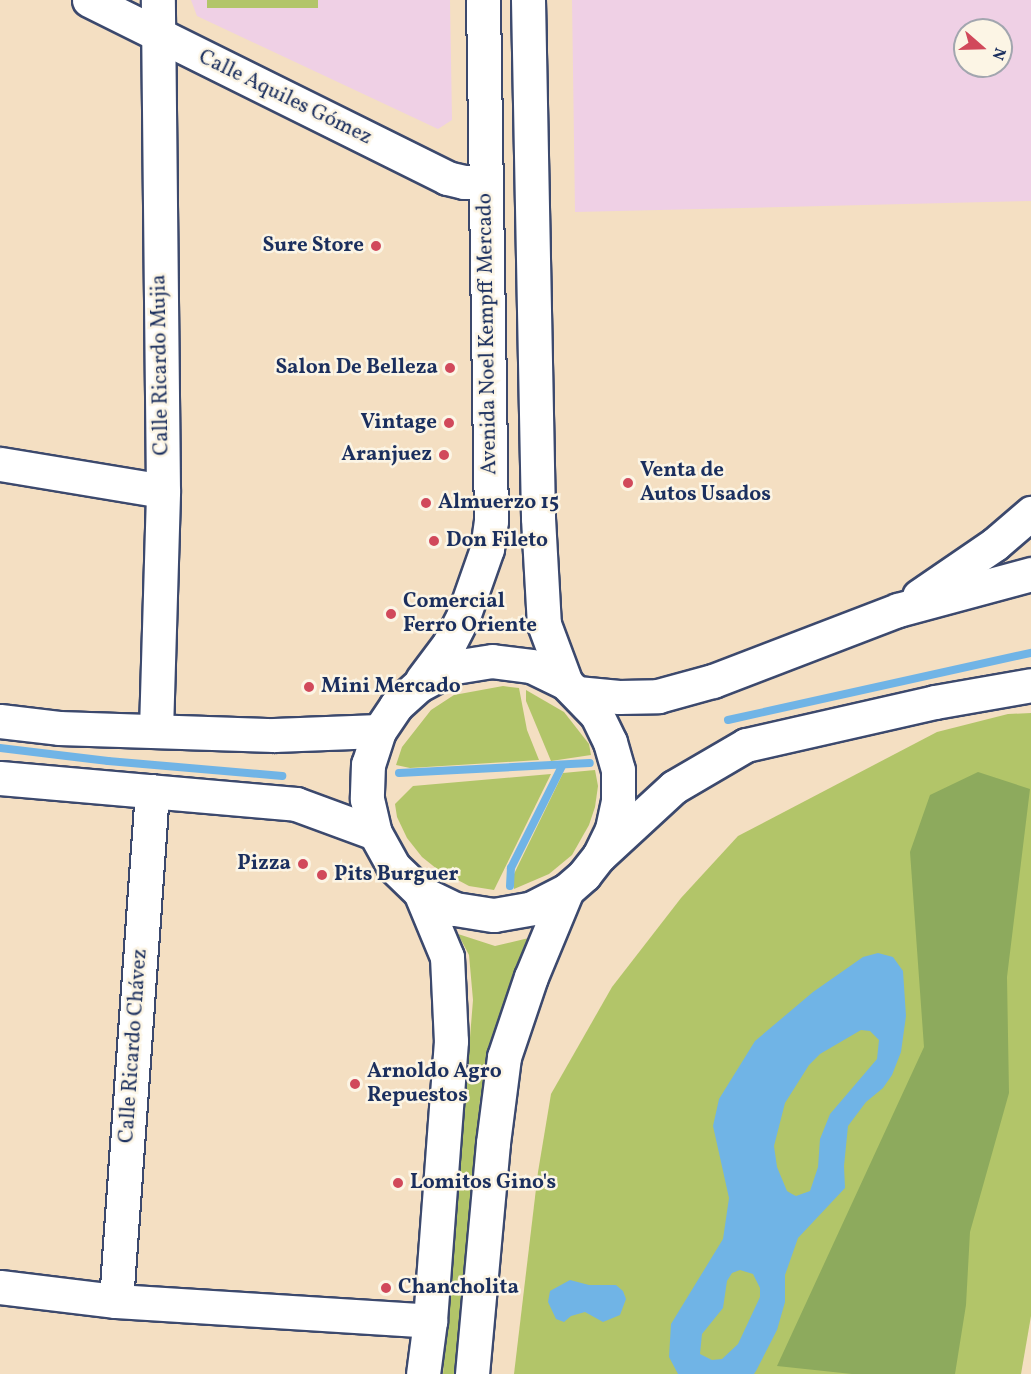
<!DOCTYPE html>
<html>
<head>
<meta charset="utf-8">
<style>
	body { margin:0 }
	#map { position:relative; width:1031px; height:1374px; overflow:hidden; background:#f4dfc2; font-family:Vollkorn,serif }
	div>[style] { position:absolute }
	.built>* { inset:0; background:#efd0e5 }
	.green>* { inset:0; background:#b2c569; transform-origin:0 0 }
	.forest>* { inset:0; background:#8daa5d }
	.water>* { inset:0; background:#70b4e6 }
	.stream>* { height:8px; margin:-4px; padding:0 4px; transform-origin:4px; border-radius:4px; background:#70b4e6 }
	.roads { filter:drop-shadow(2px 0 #3c496d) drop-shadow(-2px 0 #3c496d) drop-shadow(0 2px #3c496d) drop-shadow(0 -2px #3c496d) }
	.minor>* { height:33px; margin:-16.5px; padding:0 16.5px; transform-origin:16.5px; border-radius:16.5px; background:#fff }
	.major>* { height:33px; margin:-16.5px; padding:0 16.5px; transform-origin:16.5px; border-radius:16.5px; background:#fff }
	.dots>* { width:16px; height:16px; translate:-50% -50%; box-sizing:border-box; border:3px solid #fcf5e5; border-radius:50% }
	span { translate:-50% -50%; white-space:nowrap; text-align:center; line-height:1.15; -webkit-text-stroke:5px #fcf5e5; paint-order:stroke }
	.street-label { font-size:21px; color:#1b2f5e }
	.poi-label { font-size:21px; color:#1b2f5e; font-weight:700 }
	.right { translate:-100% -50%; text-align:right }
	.left { translate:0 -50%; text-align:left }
	.north { position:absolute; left:953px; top:18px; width:60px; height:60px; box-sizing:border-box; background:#fcf5e5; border:2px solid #a2a6af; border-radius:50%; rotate:110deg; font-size:16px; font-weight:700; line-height:24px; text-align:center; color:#1b2f5e }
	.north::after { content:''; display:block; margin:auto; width:21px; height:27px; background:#d1495b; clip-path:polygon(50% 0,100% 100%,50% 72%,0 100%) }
</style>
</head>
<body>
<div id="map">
	<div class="built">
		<div style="clip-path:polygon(191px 0,450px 0,452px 120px,438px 129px,197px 16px)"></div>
		<div style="clip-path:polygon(evenodd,572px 0,1031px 0,1031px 201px,575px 212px,572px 0,965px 30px,1001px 30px,1001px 66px,965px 66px,965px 30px)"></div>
	</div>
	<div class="green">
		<div style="left:207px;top:0;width:111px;height:8px"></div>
		<div style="clip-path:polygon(503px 686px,519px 688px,527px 730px,539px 760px,410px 768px,396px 765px,402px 747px,431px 710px,454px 695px)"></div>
		<div style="clip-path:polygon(526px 690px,564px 712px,589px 744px,591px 755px,551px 761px,526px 701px)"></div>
		<div style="clip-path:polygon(1031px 713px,1031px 1316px,1021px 1374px,514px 1374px,538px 1172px,551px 1094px,612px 987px,681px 898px,738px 836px,937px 732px,1008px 714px)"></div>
		<div style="clip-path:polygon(595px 770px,598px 786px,595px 807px,589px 825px,572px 855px,549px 874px,514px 889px,514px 874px,563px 773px)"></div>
		<div style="clip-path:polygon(551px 774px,494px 890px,469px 886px,437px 869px,422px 857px,407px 838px,397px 817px,395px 804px,413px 786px)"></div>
		<div style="clip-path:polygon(458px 934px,495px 946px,533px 937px,502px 1007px,480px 1100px,456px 1374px,443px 1374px,473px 1000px,469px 955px)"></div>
	</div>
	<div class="forest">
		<div style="clip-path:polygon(978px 772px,1030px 789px,1007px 977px,1009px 1093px,970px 1232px,966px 1305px,955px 1374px,852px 1374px,777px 1366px,924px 1047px,910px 852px,930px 795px)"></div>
	</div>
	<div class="water">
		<div style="clip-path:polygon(evenodd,878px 953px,893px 957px,903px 971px,906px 1016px,901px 1052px,892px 1075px,883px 1088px,866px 1102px,848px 1126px,844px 1166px,845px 1188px,798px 1238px,785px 1275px,785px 1302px,777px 1330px,756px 1371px,754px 1374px,678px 1374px,669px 1357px,671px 1324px,723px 1239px,729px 1198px,713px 1126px,719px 1099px,755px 1041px,813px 992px,863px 957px,878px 953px,861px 1030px,870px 1031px,879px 1040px,877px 1059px,830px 1114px,820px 1139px,818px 1167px,810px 1191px,796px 1196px,792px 1194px,787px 1191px,777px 1167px,774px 1146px,785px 1103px,809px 1065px,820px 1054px,861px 1030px,878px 953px,740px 1270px,753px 1274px,760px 1288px,760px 1297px,738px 1344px,722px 1359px,712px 1360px,700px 1354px,702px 1334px,723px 1308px,727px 1281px,732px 1273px,740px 1270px)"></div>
		<div style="clip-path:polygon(570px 1280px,589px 1285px,616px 1285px,623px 1291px,626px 1299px,620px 1315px,603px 1322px,585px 1312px,571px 1316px,564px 1322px,556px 1319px,548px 1302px,550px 1291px)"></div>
	</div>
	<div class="stream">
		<div style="left:728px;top:720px;width:310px;rotate:-12.5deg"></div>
		<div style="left:0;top:748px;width:109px;rotate:6.9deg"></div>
		<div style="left:108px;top:761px;width:175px;rotate:4.9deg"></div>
		<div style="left:399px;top:773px;width:191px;rotate:-3deg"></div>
		<div style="left:510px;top:886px;width:18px;rotate:-87deg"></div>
		<div style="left:511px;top:868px;width:114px;rotate:-63.4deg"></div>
	</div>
	<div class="roads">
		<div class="minor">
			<div style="left:89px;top:0;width:400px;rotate:26.4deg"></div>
			<div style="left:447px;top:178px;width:17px;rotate:13deg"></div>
			<div style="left:464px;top:182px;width:21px"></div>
			<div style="left:0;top:464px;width:165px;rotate:9.4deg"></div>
			<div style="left:919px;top:596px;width:92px;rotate:-34.4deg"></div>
			<div style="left:995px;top:544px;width:48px;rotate:-40.7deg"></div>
			<div style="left:577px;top:693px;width:42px;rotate:5.4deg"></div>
			<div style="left:619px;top:697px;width:39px;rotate:-1deg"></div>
			<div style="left:658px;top:696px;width:57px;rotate:-15.3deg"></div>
			<div style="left:713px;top:681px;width:198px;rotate:-21deg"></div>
			<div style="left:898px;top:610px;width:138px;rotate:-15.1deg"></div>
			<div style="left:0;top:721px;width:59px;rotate:6.8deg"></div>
			<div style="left:59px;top:728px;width:215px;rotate:1.9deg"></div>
			<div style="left:274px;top:735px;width:105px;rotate:-2.2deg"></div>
			<div style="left:156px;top:730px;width:239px;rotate:-88.3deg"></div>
			<div style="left:163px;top:491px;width:491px;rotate:-90.6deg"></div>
			<div style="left:0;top:778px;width:297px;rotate:5deg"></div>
			<div style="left:296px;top:804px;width:84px;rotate:20.2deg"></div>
			<div style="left:599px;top:856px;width:102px;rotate:-42.6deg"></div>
			<div style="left:674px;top:787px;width:83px;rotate:-30.3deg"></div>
			<div style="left:746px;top:745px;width:194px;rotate:-12.8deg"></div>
			<div style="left:935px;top:702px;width:97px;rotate:-10deg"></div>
			<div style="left:0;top:1287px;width:117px;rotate:6.9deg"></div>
			<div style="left:116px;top:1301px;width:315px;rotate:3.6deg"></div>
			<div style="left:116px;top:1301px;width:511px;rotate:-85.96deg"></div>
		</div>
		<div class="major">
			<div style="left:528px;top:0;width:518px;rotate:88.89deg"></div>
			<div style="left:538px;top:518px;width:106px;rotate:86.8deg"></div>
			<div style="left:544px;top:624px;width:63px;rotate:69.6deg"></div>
			<div style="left:422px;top:680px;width:45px;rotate:-53.1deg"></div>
			<div style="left:449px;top:644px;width:30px;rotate:-63deg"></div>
			<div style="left:463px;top:617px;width:72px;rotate:-70.6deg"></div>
			<div style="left:487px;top:549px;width:28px;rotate:-82deg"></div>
			<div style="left:491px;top:521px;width:521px;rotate:-90.88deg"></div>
			<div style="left:420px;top:892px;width:70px;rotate:67.4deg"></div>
			<div style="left:447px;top:957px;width:84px;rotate:87.3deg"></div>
			<div style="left:451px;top:1041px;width:281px;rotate:94.3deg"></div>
			<div style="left:430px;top:1321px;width:53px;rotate:97.5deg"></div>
			<div style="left:472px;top:1374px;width:232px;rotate:-84.8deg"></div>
			<div style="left:493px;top:1143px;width:87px;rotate:-82.7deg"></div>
			<div style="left:504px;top:1057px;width:84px;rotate:-71.4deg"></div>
			<div style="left:531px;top:977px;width:94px;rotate:-67.5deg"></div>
			<div style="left:567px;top:890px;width:23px;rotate:-41deg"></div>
			<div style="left:584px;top:875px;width:24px;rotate:-52deg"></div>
			<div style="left:599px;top:856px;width:30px;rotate:-64deg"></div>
			<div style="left:612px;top:829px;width:30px;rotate:-78deg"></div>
			<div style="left:618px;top:800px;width:30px;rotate:-90deg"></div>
			<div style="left:618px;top:770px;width:29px;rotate:-106deg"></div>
			<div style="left:610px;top:742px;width:30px;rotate:-116deg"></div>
			<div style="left:597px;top:715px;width:45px;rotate:-134.1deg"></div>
			<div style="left:566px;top:683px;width:39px;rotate:-154deg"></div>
			<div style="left:531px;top:666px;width:39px;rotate:-173deg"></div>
			<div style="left:492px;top:661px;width:39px;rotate:171deg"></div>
			<div style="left:453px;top:667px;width:38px;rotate:152deg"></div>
			<div style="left:419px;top:685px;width:31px;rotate:138deg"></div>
			<div style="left:396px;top:706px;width:30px;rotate:124deg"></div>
			<div style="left:379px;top:731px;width:35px;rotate:108deg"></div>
			<div style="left:368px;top:764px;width:35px;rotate:92deg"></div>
			<div style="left:367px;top:799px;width:35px;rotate:77deg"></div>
			<div style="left:375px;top:833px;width:38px;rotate:61deg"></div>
			<div style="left:393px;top:866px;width:37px;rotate:44deg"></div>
			<div style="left:420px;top:892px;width:39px;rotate:26deg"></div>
			<div style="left:455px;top:909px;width:39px;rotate:9deg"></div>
			<div style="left:494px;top:915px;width:39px;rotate:-10deg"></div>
			<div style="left:532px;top:908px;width:39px;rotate:-27deg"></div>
		</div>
	</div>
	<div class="dots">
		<div style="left:376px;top:246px;background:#d1495b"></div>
		<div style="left:450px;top:368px;background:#d1495b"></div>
		<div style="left:449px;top:423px;background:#d1495b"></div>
		<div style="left:444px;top:455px;background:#d1495b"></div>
		<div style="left:628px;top:483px;background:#d1495b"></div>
		<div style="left:426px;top:503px;background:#d1495b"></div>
		<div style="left:434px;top:541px;background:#d1495b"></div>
		<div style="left:391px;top:614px;background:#d1495b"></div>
		<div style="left:309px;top:687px;background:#d1495b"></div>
		<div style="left:303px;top:864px;background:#d1495b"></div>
		<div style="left:322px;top:875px;background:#d1495b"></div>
		<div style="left:355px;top:1084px;background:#d1495b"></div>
		<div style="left:398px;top:1183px;background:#d1495b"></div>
		<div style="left:386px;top:1288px;background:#d1495b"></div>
	</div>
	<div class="street-label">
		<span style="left:285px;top:98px;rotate:26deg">Calle Aquiles Gómez</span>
		<span style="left:488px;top:334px;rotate:-91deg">Avenida Noel Kempff Mercado</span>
		<span style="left:161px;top:365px;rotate:-91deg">Calle Ricardo Mujia</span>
		<span style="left:134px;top:1046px;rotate:-86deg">Calle Ricardo Chávez</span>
	</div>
	<div class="poi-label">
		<span class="right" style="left:364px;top:246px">Sure Store</span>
		<span class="right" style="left:438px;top:368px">Salon De Belleza</span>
		<span class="right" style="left:437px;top:423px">Vintage</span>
		<span class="right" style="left:432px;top:455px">Aranjuez</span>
		<span class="left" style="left:640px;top:483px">Venta de<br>Autos Usados</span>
		<span class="left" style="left:438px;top:503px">Almuerzo 15</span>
		<span class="left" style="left:446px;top:541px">Don Fileto</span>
		<span class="left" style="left:403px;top:614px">Comercial<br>Ferro Oriente</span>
		<span class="left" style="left:321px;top:687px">Mini Mercado</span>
		<span class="right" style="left:291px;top:864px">Pizza</span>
		<span class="left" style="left:334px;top:875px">Pits Burguer</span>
		<span class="left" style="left:367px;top:1084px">Arnoldo Agro<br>Repuestos</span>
		<span class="left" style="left:410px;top:1183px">Lomitos Gino's</span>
		<span class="left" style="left:398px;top:1288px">Chancholita</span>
	</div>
	<div class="north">N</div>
</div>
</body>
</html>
